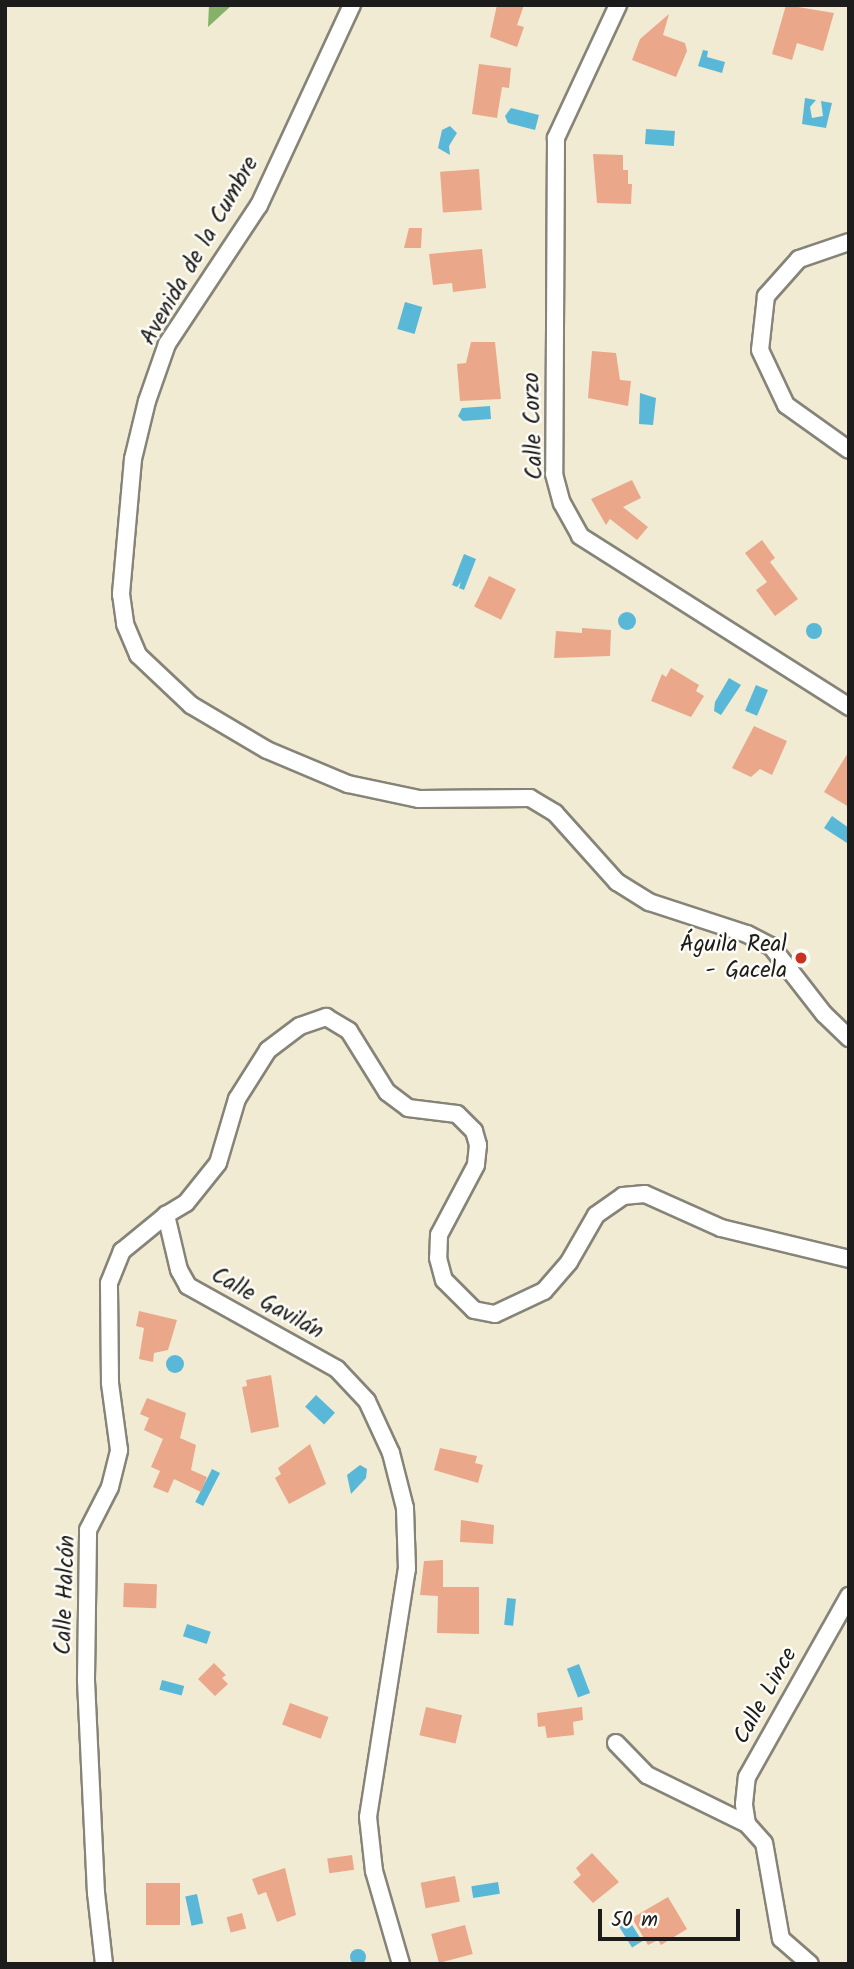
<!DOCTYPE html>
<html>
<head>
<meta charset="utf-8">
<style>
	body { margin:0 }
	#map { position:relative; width:854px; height:1969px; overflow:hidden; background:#f1ebd3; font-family:Kalam,sans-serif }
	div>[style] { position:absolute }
	.forest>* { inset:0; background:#85b168 }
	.water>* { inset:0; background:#59b8d7; transform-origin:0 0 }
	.round { border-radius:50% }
	.building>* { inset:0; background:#eaa78a; transform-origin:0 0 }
	.roads { filter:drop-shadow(2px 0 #868478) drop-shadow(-2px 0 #868478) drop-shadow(0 2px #868478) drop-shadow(0 -2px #868478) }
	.minor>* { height:16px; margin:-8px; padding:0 8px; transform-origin:8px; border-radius:8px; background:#fff }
	.dots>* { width:19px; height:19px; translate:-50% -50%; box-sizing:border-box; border:4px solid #fdfcf7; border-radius:50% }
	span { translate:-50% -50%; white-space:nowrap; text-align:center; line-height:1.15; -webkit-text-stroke:5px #fdfcf7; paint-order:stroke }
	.street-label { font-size:23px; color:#1c1c1c }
	.poi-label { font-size:23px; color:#1c1c1c }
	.right { translate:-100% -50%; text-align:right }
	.frame { position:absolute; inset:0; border:7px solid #1c1c1c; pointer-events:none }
	.scale { position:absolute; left:598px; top:1909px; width:142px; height:32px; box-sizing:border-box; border:4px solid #1c1c1c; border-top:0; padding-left:9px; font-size:21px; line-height:24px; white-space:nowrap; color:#1c1c1c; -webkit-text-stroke:5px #fdfcf7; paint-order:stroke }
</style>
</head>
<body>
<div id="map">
	<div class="forest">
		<div style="clip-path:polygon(209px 5px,232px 5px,208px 27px)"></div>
	</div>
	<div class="water">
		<div style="clip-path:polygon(703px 50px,708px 51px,707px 57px,725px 62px,722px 73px,698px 66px)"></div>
		<div style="clip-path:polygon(805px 98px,816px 100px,810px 107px,812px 118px,823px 116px,821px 101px,832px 103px,826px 128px,802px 124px)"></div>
		<div style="clip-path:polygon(511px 108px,539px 115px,535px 130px,508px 123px,505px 116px)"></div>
		<div style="clip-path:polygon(450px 126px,457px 133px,449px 146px,450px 155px,438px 148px,442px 130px)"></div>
		<div style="left:646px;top:129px;width:29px;height:15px;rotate:4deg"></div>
		<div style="left:405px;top:302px;width:18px;height:28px;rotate:16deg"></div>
		<div style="clip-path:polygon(640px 393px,656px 398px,653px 425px,639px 424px)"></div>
		<div style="clip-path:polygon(490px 406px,491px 419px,463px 421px,458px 416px,462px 408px)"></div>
		<div style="clip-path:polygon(464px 554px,476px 559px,464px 590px,459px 588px,461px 582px,457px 587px,452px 585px)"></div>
		<div class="round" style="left:618px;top:612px;width:18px;height:18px"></div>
		<div class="round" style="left:806px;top:623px;width:16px;height:16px"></div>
		<div style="clip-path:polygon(729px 678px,741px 685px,721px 715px,714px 711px,715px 702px)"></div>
		<div style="left:756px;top:685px;width:13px;height:28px;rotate:23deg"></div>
		<div style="clip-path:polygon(832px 816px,849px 828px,847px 843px,824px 828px)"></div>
		<div class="round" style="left:166px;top:1355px;width:18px;height:18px"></div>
		<div style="left:316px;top:1395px;width:26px;height:16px;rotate:43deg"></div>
		<div style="clip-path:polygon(360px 1465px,367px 1469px,366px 1478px,351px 1494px,347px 1475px)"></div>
		<div style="left:212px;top:1469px;width:9px;height:37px;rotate:27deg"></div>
		<div style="left:507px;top:1598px;width:9px;height:27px;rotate:6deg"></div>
		<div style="left:187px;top:1624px;width:25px;height:13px;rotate:18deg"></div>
		<div style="left:579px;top:1664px;width:31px;height:13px;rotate:69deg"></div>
		<div style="left:162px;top:1680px;width:23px;height:10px;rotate:15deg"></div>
		<div style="left:498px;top:1882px;width:12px;height:27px;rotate:81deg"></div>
		<div style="left:197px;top:1894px;width:30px;height:12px;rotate:78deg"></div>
		<div style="left:629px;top:1920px;width:25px;height:12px;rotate:58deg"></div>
		<div class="round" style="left:350px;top:1949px;width:16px;height:16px"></div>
	</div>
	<div class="building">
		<div style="clip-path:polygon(497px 5px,524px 5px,517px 25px,524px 27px,517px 47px,490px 37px)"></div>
		<div style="clip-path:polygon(786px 5px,834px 13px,823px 51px,797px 43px,792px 60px,772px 54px)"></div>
		<div style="clip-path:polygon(669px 14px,663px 35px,685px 43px,687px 51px,676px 77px,632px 60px,640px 39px)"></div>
		<div style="clip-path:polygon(479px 64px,511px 68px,509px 88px,502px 87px,497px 118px,472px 114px)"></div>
		<div style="clip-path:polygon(593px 154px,623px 155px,623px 170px,628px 170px,628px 184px,632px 184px,631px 204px,597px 203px)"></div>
		<div style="left:479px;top:169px;width:41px;height:39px;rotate:86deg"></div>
		<div style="clip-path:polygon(409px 228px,422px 228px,421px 248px,404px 248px)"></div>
		<div style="clip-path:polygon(482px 249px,486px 288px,453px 292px,452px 283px,433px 285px,429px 254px)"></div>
		<div style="clip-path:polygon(471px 342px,495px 342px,501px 399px,460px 401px,457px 364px,466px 363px)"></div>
		<div style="clip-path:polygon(592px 351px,616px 353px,620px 380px,631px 381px,628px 406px,588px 398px)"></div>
		<div style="clip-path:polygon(632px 480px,641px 498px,623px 507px,648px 527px,637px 540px,610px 519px,606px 525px,591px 499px)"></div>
		<div style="clip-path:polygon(762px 540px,775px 558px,770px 562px,798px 599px,775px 616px,756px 590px,767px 582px,745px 553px)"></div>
		<div style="left:489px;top:576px;width:30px;height:34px;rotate:26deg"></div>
		<div style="clip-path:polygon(582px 628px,611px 630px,610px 656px,554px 658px,556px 631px,582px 633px)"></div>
		<div style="clip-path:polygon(671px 668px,699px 685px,696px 691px,704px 696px,691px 717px,651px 701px,662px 674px,666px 677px)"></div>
		<div style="clip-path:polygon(754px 726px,787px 741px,772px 775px,760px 769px,751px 777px,732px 768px)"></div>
		<div style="clip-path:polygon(849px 751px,849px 807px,824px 792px)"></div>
		<div style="clip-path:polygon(139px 1311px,177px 1320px,168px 1350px,154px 1353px,153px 1362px,139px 1359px,144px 1328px,136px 1326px)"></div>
		<div style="clip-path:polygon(271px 1375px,279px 1427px,251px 1433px,242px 1387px,247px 1386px,246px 1380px)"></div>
		<div style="clip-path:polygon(147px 1398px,186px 1413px,180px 1438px,196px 1445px,191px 1470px,207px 1477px,201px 1492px,174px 1479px,168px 1493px,153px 1487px,160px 1471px,151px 1467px,163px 1439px,144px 1430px,149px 1418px,140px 1414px)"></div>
		<div style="clip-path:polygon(310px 1444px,326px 1484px,289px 1504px,275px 1478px,281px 1474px,278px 1468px)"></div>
		<div style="clip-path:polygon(440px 1448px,477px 1456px,475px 1463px,483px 1465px,478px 1483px,434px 1470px)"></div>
		<div style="clip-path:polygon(461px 1520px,494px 1525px,493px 1544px,460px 1542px)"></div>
		<div style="clip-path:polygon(443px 1560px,443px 1587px,479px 1587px,479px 1634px,437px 1633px,438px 1596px,420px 1595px,424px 1561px)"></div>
		<div style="left:124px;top:1583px;width:33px;height:24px;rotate:2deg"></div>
		<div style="clip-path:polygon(214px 1663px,226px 1675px,222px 1678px,228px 1684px,215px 1696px,198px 1679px)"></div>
		<div style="left:290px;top:1703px;width:41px;height:23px;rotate:20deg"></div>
		<div style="left:426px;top:1707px;width:37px;height:29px;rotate:13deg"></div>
		<div style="clip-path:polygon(582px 1707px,583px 1720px,573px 1722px,574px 1735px,547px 1738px,545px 1726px,538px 1727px,537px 1713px)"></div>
		<div style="clip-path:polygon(592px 1853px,619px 1882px,593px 1903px,573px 1882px,581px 1875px,576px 1868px)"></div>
		<div style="left:352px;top:1855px;width:15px;height:25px;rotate:82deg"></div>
		<div style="clip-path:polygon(285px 1868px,296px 1915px,277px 1922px,266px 1892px,258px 1895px,252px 1879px)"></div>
		<div style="left:455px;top:1876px;width:26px;height:35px;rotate:79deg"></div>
		<div style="left:146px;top:1883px;width:34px;height:42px"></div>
		<div style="clip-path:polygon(668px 1897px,687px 1929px,661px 1945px,658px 1940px,648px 1945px,632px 1918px)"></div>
		<div style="left:242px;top:1913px;width:16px;height:16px;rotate:75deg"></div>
		<div style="left:465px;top:1925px;width:30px;height:35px;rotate:75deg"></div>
	</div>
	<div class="roads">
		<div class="minor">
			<div style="left:352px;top:5px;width:221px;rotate:114.9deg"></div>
			<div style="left:259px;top:205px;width:167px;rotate:123.5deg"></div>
			<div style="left:167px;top:344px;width:60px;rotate:109.3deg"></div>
			<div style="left:147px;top:401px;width:60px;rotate:103.6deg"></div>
			<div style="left:133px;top:459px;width:136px;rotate:95.1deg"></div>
			<div style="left:121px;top:594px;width:30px;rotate:82deg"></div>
			<div style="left:125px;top:624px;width:34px;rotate:67deg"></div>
			<div style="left:138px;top:655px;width:73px;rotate:43.3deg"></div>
			<div style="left:191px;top:705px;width:88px;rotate:30.6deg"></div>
			<div style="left:267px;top:750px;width:88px;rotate:22.8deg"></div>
			<div style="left:348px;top:784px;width:73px;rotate:11.9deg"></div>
			<div style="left:419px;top:799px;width:111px;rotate:-0.5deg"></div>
			<div style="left:530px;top:798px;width:29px;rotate:31deg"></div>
			<div style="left:555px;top:813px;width:93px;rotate:48.1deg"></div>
			<div style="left:617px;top:882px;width:38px;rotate:32deg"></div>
			<div style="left:649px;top:902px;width:103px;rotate:18.1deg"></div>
			<div style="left:747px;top:934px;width:27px;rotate:27deg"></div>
			<div style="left:771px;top:946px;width:86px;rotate:52.1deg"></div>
			<div style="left:824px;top:1014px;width:35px;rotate:44deg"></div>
			<div style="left:618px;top:5px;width:147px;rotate:115deg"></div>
			<div style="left:556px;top:138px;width:336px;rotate:90.3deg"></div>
			<div style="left:554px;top:474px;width:30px;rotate:75deg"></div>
			<div style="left:562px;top:503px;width:38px;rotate:61deg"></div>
			<div style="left:580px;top:536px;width:319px;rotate:32.4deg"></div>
			<div style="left:849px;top:242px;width:53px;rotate:161.2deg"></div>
			<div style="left:799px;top:259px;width:50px;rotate:131.7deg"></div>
			<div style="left:766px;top:296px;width:54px;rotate:96.3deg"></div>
			<div style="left:760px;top:350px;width:61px;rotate:64.7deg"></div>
			<div style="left:786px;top:405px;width:77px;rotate:35.5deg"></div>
			<div style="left:616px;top:1743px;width:45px;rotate:45.9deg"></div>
			<div style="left:647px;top:1775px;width:111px;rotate:26.1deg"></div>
			<div style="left:104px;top:1964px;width:71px;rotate:-96.4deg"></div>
			<div style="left:96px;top:1893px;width:214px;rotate:-92.7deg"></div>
			<div style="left:86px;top:1679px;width:149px;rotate:-89.2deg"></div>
			<div style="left:88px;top:1530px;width:48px;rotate:-62.9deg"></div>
			<div style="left:110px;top:1487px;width:38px;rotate:-76deg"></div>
			<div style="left:119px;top:1450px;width:68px;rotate:-97.7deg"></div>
			<div style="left:110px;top:1383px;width:100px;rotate:-90.6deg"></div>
			<div style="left:109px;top:1283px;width:35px;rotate:-68deg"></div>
			<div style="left:122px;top:1251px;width:57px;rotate:-39.3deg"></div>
			<div style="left:401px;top:1964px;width:97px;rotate:-106.2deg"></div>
			<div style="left:374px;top:1871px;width:54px;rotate:-96.3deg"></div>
			<div style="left:368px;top:1817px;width:251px;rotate:-81.1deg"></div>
			<div style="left:407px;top:1569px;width:61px;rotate:-91.9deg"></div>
			<div style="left:405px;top:1508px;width:57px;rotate:-104.3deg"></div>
			<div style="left:391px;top:1453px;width:57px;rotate:-114.8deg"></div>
			<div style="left:367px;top:1401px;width:44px;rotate:-133.2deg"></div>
			<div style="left:337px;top:1369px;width:171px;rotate:-150.9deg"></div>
			<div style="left:188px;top:1286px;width:18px;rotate:-119deg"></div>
			<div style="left:179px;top:1270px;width:57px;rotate:-103.3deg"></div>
			<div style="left:166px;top:1215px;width:23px;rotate:-31deg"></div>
			<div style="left:186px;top:1203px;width:51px;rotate:-51.3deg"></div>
			<div style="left:218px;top:1163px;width:67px;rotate:-73.5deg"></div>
			<div style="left:237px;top:1099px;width:58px;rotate:-57.7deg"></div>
			<div style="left:268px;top:1050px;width:40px;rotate:-37deg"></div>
			<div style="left:300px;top:1026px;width:28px;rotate:-19deg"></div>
			<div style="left:326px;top:1017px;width:27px;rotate:31deg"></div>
			<div style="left:349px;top:1031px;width:72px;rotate:58.1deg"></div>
			<div style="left:387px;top:1092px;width:26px;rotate:37deg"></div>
			<div style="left:408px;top:1108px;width:49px;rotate:7deg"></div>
			<div style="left:457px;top:1114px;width:24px;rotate:45deg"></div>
			<div style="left:474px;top:1131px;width:15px;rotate:74deg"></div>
			<div style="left:478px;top:1145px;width:20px;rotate:96deg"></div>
			<div style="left:476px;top:1165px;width:79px;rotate:117.9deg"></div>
			<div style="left:439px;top:1235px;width:23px;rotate:92deg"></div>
			<div style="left:438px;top:1258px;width:23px;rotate:75deg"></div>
			<div style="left:444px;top:1280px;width:42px;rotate:45deg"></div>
			<div style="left:474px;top:1310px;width:21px;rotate:11deg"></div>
			<div style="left:495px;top:1314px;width:54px;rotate:-25.1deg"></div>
			<div style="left:544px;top:1291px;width:38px;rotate:-49deg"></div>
			<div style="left:569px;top:1262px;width:54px;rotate:-60.1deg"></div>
			<div style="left:596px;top:1215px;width:33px;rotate:-35deg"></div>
			<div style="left:623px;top:1196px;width:22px;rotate:-5deg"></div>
			<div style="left:645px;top:1194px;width:83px;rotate:24.1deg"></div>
			<div style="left:721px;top:1228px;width:132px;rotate:13.6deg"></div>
			<div style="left:810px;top:1964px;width:38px;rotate:-139deg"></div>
			<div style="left:781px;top:1939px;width:97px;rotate:-100deg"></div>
			<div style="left:764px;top:1843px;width:25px;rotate:-132deg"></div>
			<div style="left:747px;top:1824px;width:20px;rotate:-99deg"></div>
			<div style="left:744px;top:1804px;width:27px;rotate:-84deg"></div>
			<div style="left:747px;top:1777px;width:208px;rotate:-60.6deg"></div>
		</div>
	</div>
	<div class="dots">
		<div style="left:801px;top:958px;background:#c8321e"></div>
	</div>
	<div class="street-label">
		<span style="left:200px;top:251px;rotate:-60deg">Avenida de la Cumbre</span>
		<span style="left:534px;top:426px;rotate:-92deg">Calle Corzo</span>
		<span style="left:267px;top:1304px;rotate:29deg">Calle Gavilán</span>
		<span style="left:66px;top:1595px;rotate:-88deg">Calle Halcón</span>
		<span style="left:766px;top:1696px;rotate:-61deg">Calle Lince</span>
	</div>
	<div class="poi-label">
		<span class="right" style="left:787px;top:958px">Águila Real<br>- Gacela</span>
	</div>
	<div class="frame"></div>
	<div class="scale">50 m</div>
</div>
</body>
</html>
